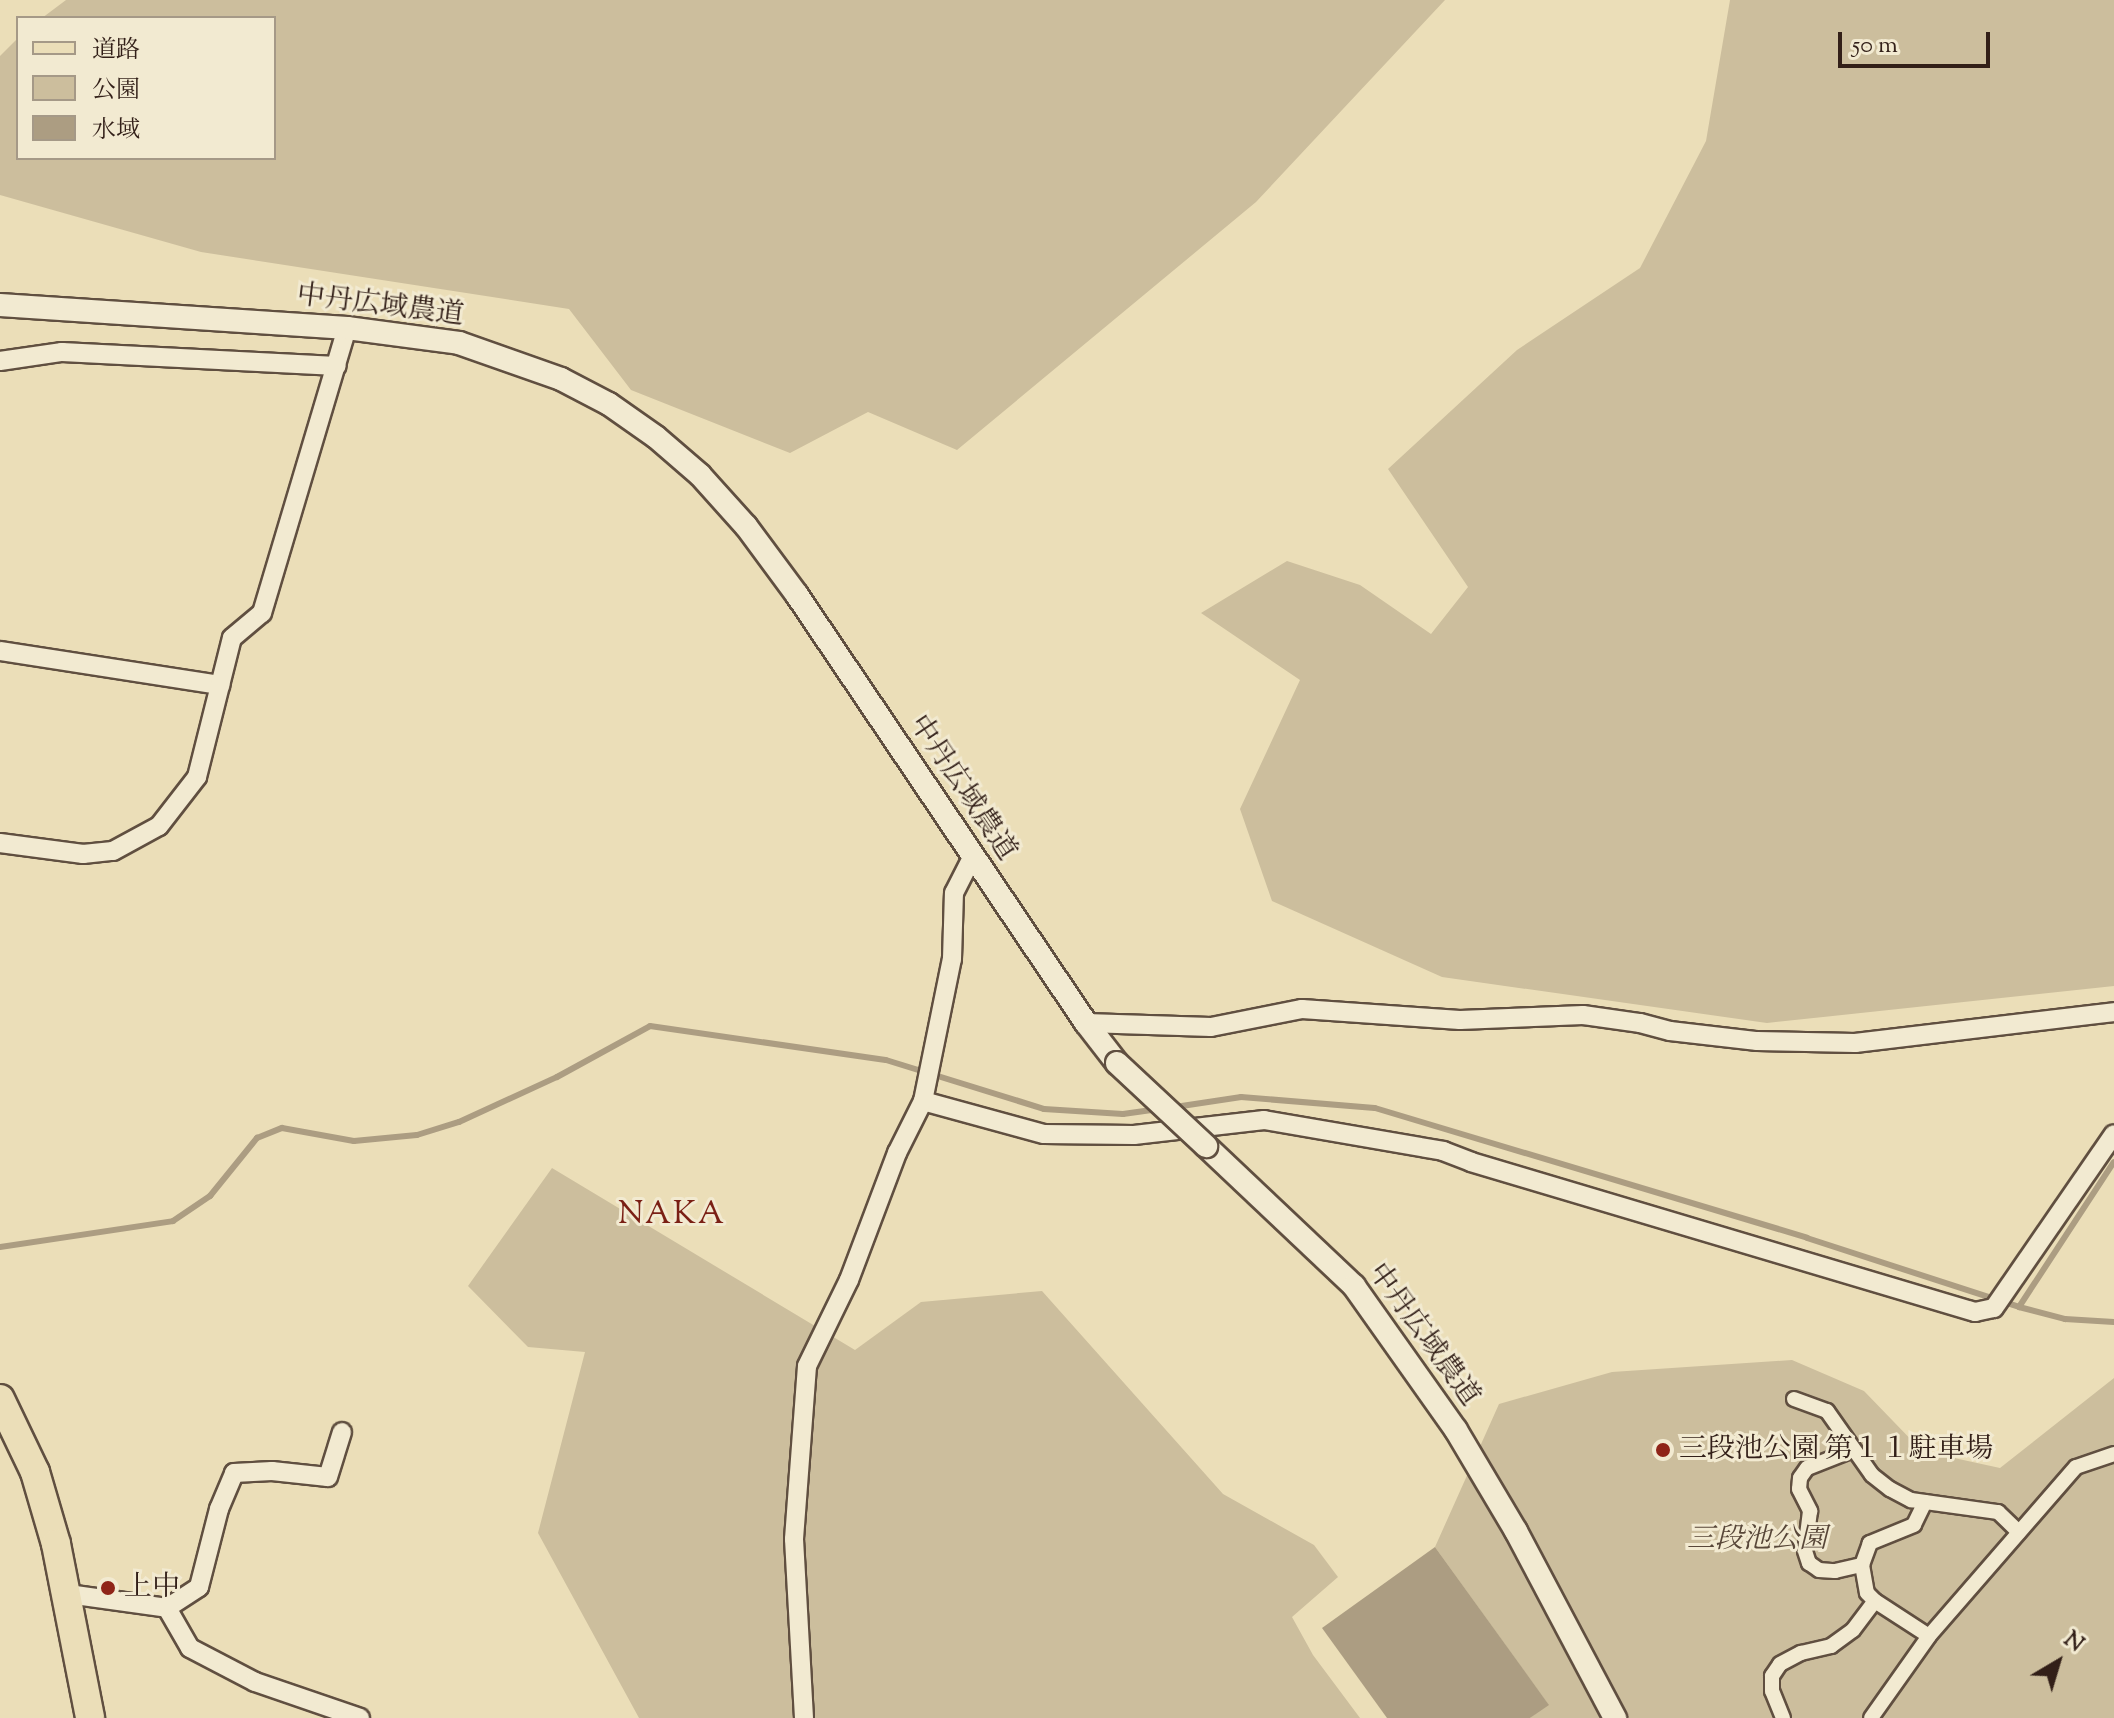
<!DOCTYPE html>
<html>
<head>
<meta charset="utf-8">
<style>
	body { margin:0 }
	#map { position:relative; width:2114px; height:1718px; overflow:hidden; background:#ebdeb8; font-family:"Sorts Mill Goudy","Noto Serif JP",serif }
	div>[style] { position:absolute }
	.green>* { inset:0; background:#ccbe9d }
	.water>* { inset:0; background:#ac9d82 }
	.stream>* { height:6px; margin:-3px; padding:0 3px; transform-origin:3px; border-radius:3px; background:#ac9d82 }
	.roads { filter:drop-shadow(2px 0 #604f40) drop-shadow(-2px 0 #604f40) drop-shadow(0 2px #604f40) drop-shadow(0 -2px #604f40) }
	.pedestrian>* { height:14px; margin:-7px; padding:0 7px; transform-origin:7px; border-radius:7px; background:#f2ead1 }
	.minor>* { height:18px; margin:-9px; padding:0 9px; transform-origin:9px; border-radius:9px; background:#f2ead1 }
	.tertiary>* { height:22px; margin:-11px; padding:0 11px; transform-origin:11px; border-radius:11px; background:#f2ead1 }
	.primary>* { height:28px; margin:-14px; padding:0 14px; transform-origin:14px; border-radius:14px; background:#ebdeb8 }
	.bridges { filter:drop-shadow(2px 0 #604f40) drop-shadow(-2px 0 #604f40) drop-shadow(0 2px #604f40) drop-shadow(0 -2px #604f40) }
	.tertiary-bridge>* { height:22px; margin:-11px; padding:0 11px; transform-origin:11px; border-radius:11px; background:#f2ead1 }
	.dots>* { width:22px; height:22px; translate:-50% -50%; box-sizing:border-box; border:4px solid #f2ead1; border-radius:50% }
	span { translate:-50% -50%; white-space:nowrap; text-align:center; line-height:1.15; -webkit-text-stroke:6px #f2ead1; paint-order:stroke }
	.street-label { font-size:28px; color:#321f18 }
	.poi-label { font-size:28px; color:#321f18 }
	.left { translate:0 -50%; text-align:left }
	.park-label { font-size:28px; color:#584739; font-style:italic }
	.quarter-label { font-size:32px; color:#7a1f14; letter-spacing:2px }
	.legend { position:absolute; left:16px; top:16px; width:260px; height:144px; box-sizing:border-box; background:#f2ead1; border:2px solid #a59987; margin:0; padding:10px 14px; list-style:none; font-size:24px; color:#321f18 }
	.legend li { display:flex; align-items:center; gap:16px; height:40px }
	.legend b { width:40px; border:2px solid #a59987 }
	.north { position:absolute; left:2018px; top:1622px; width:80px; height:80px; -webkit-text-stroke:6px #f2ead1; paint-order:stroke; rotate:38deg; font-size:22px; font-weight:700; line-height:32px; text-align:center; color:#321f18 }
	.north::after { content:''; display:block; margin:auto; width:28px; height:36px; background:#321f18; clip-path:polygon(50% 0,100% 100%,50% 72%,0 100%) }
	.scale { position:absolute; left:1838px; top:32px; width:152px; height:36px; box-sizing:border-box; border:4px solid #321f18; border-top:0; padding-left:10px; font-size:24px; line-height:28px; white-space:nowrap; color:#321f18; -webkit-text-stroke:6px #f2ead1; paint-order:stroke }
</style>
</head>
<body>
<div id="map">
	<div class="green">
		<div style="clip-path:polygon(66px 0,1445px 0,1256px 202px,957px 450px,868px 412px,790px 453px,631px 390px,569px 309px,201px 252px,0 195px,0 56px,18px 38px,18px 158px,274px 158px,274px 18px,42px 18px)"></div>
		<div style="clip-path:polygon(1730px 0,2114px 0,2114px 986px,1767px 1023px,1442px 977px,1272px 901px,1240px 809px,1300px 680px,1201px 613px,1287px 561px,1360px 585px,1431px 634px,1468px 587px,1388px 469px,1517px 350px,1640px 268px,1706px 141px)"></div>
		<div style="clip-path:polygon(552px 1168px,855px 1350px,921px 1302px,1042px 1291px,1223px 1494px,1314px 1545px,1338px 1577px,1292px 1617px,1313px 1655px,1360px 1718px,639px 1718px,538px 1533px,585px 1352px,528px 1347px,468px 1286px)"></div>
		<div style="clip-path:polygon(1792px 1360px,1864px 1391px,1922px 1451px,2000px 1468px,2114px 1378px,2114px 1718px,1530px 1718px,1548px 1704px,1435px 1547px,1499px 1404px,1612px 1372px)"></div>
	</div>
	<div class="water">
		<div style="clip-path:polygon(1435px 1547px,1549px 1705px,1530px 1718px,1387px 1718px,1322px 1628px)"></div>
	</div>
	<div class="stream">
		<div style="left:1175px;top:1107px;width:67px;rotate:-8.6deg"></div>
		<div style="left:1241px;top:1097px;width:134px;rotate:4.7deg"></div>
		<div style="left:1375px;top:1108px;width:451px;rotate:16.7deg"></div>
		<div style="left:1807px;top:1238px;width:223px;rotate:18deg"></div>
		<div style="left:2019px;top:1307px;width:48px;rotate:14.6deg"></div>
		<div style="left:2065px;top:1319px;width:49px;rotate:3.5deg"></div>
		<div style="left:0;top:1247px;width:175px;rotate:-8.5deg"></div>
		<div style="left:173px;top:1221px;width:45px;rotate:-34deg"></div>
		<div style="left:210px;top:1196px;width:75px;rotate:-51deg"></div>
		<div style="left:257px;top:1138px;width:27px;rotate:-22deg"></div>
		<div style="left:282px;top:1128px;width:73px;rotate:10.2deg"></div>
		<div style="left:354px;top:1141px;width:63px;rotate:-5.4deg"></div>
		<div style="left:417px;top:1135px;width:44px;rotate:-17.2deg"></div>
		<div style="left:459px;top:1122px;width:108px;rotate:-24.7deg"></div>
		<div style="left:557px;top:1077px;width:106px;rotate:-28.7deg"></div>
		<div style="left:650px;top:1026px;width:238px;rotate:8.2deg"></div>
		<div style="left:886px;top:1060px;width:165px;rotate:17.2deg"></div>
		<div style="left:1044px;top:1109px;width:79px;rotate:3.6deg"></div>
		<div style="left:1123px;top:1114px;width:36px;rotate:-8deg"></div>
		<div style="left:2019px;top:1307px;width:173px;rotate:-56.8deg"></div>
	</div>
	<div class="roads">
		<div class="pedestrian">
			<div style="left:1794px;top:1399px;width:35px;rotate:20deg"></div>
			<div style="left:1827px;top:1411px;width:78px;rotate:54.9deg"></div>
			<div style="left:1872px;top:1475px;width:23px;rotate:38deg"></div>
			<div style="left:1890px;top:1489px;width:24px;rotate:28deg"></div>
			<div style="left:1911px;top:1500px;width:88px;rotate:7.9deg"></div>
			<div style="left:1998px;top:1512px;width:29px;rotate:44deg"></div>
			<div style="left:1853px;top:1450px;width:49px;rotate:158.6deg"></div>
			<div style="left:1807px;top:1468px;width:12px;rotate:125deg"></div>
			<div style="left:1800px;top:1478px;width:11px;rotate:95deg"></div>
			<div style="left:1799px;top:1489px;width:25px;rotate:63deg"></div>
			<div style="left:1810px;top:1511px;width:40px;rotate:97.1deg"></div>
			<div style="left:1805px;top:1551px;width:13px;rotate:72deg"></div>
			<div style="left:1809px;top:1563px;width:12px;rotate:35deg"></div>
			<div style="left:1819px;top:1570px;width:16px;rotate:4deg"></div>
			<div style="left:1835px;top:1571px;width:28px;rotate:-13deg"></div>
			<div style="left:1925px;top:1502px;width:25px;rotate:116deg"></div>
			<div style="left:1914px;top:1525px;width:48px;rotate:157.8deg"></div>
			<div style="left:1870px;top:1543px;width:23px;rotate:110deg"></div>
			<div style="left:1862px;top:1565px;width:28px;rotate:80deg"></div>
			<div style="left:1867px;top:1593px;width:11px;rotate:45deg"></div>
			<div style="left:1875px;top:1601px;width:64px;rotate:32.9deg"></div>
			<div style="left:1783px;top:1718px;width:29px;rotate:-112deg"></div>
			<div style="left:1772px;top:1691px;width:15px;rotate:-90deg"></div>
			<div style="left:1772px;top:1676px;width:14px;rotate:-56deg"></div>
			<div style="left:1780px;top:1664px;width:24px;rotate:-28deg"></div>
			<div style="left:1801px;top:1653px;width:31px;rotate:-13deg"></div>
			<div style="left:1831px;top:1646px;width:27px;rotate:-36deg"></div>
			<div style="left:1853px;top:1630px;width:36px;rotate:-53deg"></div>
			<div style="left:1871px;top:1718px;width:100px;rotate:-54.7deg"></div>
			<div style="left:1929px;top:1636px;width:224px;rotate:-49deg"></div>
			<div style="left:2076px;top:1467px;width:40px;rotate:-18.9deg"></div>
		</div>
		<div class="minor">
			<div style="left:0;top:361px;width:63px;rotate:-8.3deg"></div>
			<div style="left:62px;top:352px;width:275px;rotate:2.9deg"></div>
			<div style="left:0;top:651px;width:223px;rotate:8.8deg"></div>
			<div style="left:0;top:843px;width:84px;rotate:7.5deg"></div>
			<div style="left:83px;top:854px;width:30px;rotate:-6deg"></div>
			<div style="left:113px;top:851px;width:52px;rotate:-28.5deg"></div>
			<div style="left:159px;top:826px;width:62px;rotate:-52.2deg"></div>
			<div style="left:197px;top:777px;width:143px;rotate:-75.9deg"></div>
			<div style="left:232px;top:638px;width:39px;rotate:-40deg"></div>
			<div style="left:262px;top:613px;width:297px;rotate:-73.4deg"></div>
			<div style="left:1086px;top:1023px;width:125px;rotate:1.8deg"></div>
			<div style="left:1211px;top:1027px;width:93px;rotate:-11.2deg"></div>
			<div style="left:1302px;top:1009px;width:158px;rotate:4deg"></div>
			<div style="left:1460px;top:1020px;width:123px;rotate:-2.3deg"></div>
			<div style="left:1583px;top:1015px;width:58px;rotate:8deg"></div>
			<div style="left:1640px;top:1023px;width:31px;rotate:15deg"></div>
			<div style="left:1670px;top:1031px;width:88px;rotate:6.6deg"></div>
			<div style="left:1757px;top:1041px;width:98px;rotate:1.2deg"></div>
			<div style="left:1855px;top:1043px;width:261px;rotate:-6.8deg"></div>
			<div style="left:923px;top:1101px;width:125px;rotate:15.3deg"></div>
			<div style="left:1044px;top:1134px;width:90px;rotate:0.6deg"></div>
			<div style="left:1134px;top:1135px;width:131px;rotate:-6.6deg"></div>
			<div style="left:1264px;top:1120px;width:182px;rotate:9.8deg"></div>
			<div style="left:1443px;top:1151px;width:30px;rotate:21deg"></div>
			<div style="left:1471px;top:1162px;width:526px;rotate:16.57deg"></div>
			<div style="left:1975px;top:1312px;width:19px;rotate:-12deg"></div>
			<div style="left:1994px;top:1308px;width:211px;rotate:-55.4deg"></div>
			<div style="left:68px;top:1594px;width:100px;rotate:8deg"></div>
			<div style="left:167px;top:1608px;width:38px;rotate:-33deg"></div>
			<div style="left:199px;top:1587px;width:81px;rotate:-75.6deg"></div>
			<div style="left:219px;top:1509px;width:39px;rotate:-67deg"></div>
			<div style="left:234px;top:1473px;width:38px;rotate:-3deg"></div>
			<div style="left:272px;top:1471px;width:56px;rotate:6.1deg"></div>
			<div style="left:328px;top:1477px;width:47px;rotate:-72.7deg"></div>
			<div style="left:167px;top:1608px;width:46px;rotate:60.1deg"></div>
			<div style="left:190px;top:1648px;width:73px;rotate:27.6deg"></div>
			<div style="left:255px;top:1682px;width:111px;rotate:18.9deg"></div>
			<div style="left:804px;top:1718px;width:179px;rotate:-93.2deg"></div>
			<div style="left:794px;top:1539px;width:173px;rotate:-85.7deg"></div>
			<div style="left:807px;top:1366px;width:96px;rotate:-64deg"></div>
			<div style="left:849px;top:1280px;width:136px;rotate:-69.3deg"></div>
			<div style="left:897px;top:1153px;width:58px;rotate:-63.4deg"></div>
			<div style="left:923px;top:1101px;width:145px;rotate:-78.5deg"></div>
			<div style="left:952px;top:959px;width:66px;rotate:-88.3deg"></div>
			<div style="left:954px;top:893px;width:39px;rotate:-63deg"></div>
		</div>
		<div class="tertiary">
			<div style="left:0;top:305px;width:348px;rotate:3.8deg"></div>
			<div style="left:347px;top:328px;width:113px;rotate:7.6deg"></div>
			<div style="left:459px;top:343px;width:108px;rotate:19.4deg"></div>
			<div style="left:561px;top:379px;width:54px;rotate:27.5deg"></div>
			<div style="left:609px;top:404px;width:57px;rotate:35.1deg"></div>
			<div style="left:656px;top:437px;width:58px;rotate:40.8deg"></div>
			<div style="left:700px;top:475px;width:69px;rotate:48deg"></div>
			<div style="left:746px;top:526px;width:86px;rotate:53.5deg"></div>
			<div style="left:797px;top:595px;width:516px;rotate:55.97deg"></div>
			<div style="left:1086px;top:1023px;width:51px;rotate:52.2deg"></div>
			<div style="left:1206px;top:1146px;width:204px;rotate:43.4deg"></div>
			<div style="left:1354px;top:1286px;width:176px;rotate:54.7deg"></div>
			<div style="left:1456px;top:1430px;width:117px;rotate:59.3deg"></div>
			<div style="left:1516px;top:1531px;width:212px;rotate:62.1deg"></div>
		</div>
		<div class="primary">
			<div style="left:0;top:1399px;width:81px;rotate:64.4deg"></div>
			<div style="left:35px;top:1472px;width:75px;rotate:73.7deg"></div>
			<div style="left:56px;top:1544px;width:177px;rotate:78.9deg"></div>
		</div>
	</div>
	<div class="bridges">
		<div class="tertiary-bridge">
			<div style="left:1117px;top:1063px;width:122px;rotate:43deg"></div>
		</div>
	</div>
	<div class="dots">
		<div style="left:1663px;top:1450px;background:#8f2418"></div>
		<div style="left:108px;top:1588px;background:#8f2418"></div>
	</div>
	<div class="street-label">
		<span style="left:380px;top:306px;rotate:7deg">中丹広域農道</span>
		<span style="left:962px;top:788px;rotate:56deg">中丹広域農道</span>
		<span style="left:1423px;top:1335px;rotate:54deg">中丹広域農道</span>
	</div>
	<div class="poi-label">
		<span class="left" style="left:1679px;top:1450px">三段池公園 第１１駐車場</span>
		<span class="left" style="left:124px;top:1588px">上中</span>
	</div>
	<div class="park-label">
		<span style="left:1757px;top:1540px">三段池公園</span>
	</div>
	<div class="quarter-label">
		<span style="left:672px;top:1215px">NAKA</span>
	</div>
	<ul class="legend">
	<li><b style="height:10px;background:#ebdeb8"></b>道路</li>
	<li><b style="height:22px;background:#ccbe9d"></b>公園</li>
	<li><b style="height:22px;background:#ac9d82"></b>水域</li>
	</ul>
	<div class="north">N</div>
	<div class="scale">50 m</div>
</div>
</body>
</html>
